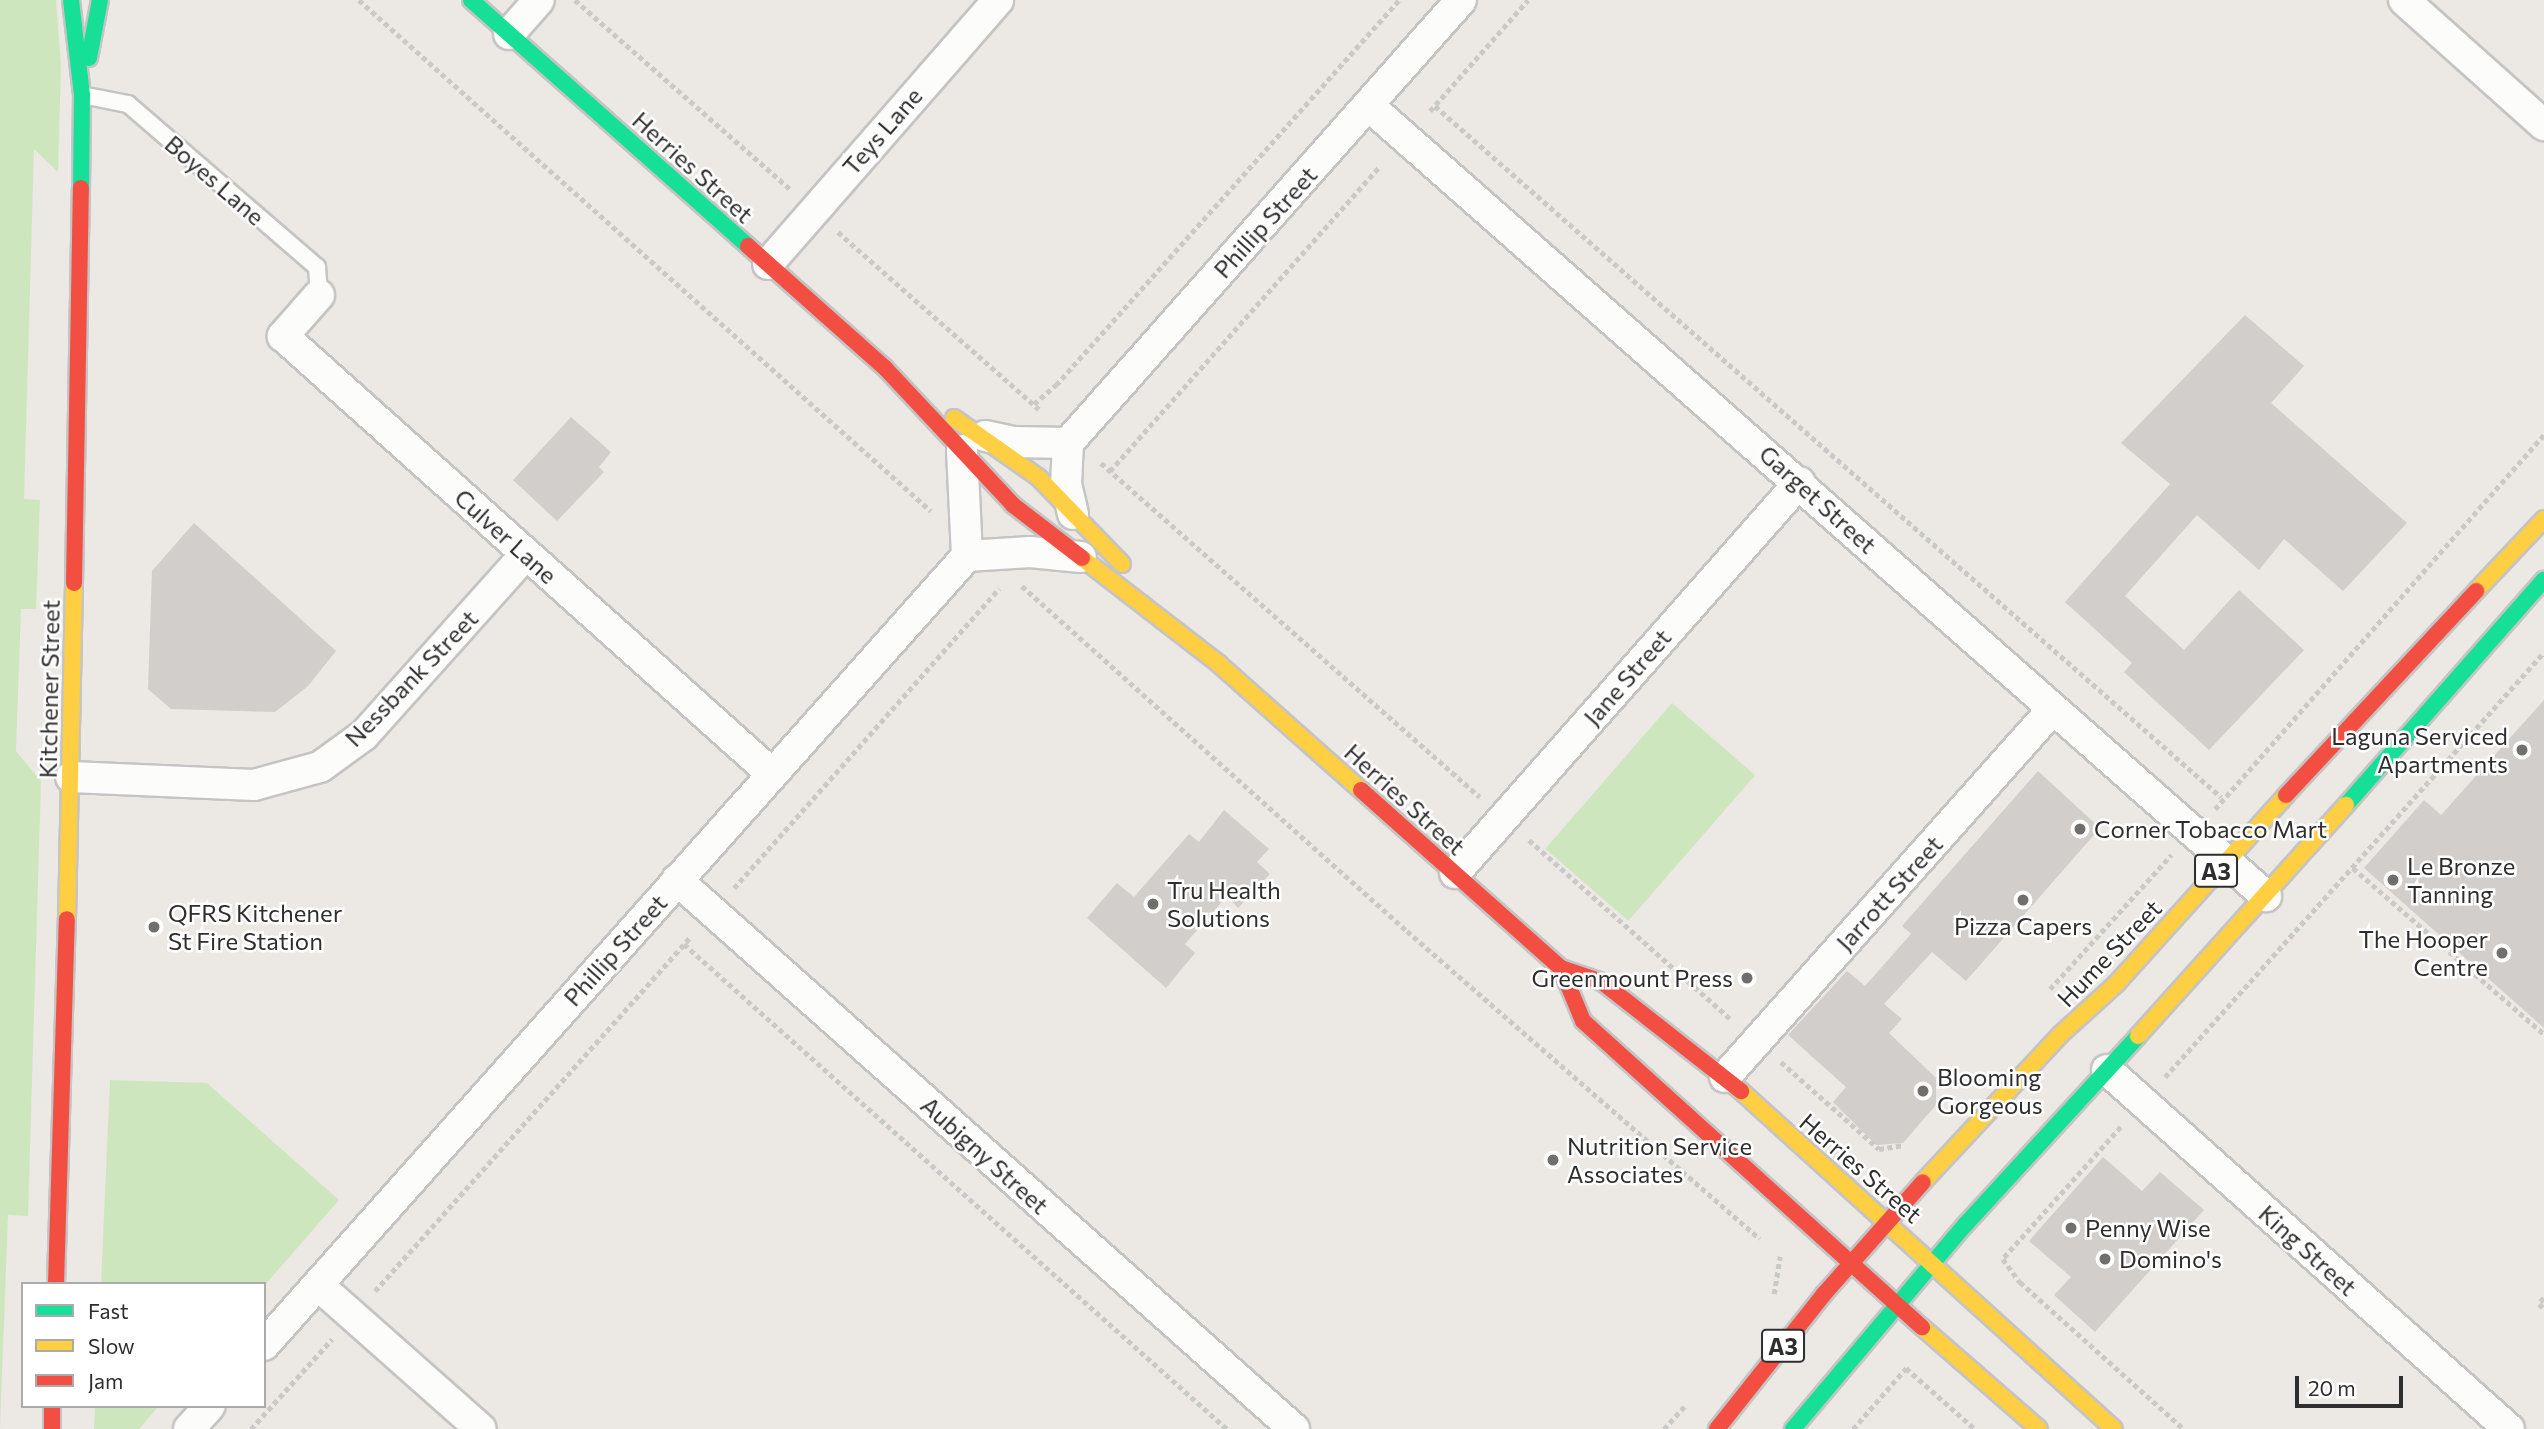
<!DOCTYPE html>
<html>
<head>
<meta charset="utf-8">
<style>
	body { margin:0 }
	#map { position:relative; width:2544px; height:1429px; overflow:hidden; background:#ece8e4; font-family:Commissioner,sans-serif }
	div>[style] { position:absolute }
	.green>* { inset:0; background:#cee6be; transform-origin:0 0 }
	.building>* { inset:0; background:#d1cecb }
	.path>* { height:4.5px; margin-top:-2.25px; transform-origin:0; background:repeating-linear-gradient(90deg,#c9c9c8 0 5px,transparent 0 8.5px) }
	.roads { filter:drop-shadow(2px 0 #c5c4c5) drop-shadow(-2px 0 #c5c4c5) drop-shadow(0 2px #c5c4c5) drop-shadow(0 -2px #c5c4c5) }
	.lane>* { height:16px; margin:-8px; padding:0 8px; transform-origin:8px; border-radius:8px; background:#fcfcfb }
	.street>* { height:30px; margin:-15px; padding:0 15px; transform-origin:15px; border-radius:15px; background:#fcfcfb }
	.fast>* { height:16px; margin:-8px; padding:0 8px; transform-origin:8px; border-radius:8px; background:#16e098 }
	.slow>* { height:16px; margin:-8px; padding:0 8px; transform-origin:8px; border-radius:8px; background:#ffcf43 }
	.jam>* { height:16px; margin:-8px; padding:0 8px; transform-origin:8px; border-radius:8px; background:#f24e42 }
	.dots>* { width:19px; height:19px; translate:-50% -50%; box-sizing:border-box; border:4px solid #fff; border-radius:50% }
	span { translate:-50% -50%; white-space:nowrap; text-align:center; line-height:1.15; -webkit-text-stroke:5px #fff; paint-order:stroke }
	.shield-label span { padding:2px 5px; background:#fff; border:2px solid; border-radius:5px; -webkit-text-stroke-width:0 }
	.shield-label { font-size:23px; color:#2e2e2e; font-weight:700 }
	.street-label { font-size:24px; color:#2e2e2e }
	.poi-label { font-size:24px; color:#2e2e2e }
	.right { translate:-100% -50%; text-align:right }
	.left { translate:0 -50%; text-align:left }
	.legend { position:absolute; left:21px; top:1282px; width:245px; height:126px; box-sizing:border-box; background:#fff; border:2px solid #ababab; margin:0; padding:9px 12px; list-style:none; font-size:21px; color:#2e2e2e }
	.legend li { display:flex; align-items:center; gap:14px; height:35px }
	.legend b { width:35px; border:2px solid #ababab }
	.scale { position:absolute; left:2295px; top:1376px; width:108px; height:32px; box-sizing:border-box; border:4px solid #2e2e2e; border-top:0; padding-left:9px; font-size:21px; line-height:24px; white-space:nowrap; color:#2e2e2e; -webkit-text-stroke:5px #fff; paint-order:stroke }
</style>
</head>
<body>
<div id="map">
	<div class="green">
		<div style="clip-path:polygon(0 0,56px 0,61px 66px,58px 172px,34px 149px,24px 499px,40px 500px,36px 609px,21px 609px,16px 751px,41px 781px,28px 1216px,8px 1215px,0 1429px)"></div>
		<div style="left:1672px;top:703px;width:110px;height:193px;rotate:41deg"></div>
		<div style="clip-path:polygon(110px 1080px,207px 1083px,339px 1200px,264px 1286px,101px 1284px)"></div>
		<div style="clip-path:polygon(95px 1406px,159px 1406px,139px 1429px,94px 1429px)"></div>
	</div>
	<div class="building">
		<div style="clip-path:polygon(2245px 315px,2304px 366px,2271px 403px,2407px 523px,2343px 591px,2284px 539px,2259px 570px,2197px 515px,2125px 596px,2184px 650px,2239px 590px,2304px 650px,2209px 750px,2124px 672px,2132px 663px,2065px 602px,2170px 484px,2121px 443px)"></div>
		<div style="clip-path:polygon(571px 417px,611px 452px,599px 467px,604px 472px,557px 521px,513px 480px)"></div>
		<div style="clip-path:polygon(194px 523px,336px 651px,308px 686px,275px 712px,171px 709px,148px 689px,152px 571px)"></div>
		<div style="clip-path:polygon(2544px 700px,2544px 1028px,2364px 868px,2424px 800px,2441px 815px)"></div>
		<div style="clip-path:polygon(2038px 771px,2100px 828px,1966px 981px,1932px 952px,1884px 1004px,1902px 1019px,1889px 1033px,1936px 1078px,1936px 1105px,1903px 1143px,1876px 1145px,1833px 1102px,1846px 1087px,1788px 1035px,1847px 971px,1865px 986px,1911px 934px,1902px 926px)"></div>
		<div style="clip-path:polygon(1224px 810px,1269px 849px,1257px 862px,1270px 874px,1238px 908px,1227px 896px,1185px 944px,1195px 953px,1166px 988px,1087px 918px,1117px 883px,1134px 897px,1189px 834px,1199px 842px)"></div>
		<div style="clip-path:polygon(2103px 1157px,2142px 1191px,2160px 1172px,2204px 1210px,2095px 1332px,2054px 1295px,2071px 1277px,2029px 1241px)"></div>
	</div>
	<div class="path">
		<div style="left:359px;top:0;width:767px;rotate:41.78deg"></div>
		<div style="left:575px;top:0;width:286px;rotate:41.3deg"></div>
		<div style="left:1435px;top:106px;width:1047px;rotate:41.32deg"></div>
		<div style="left:1430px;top:111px;width:148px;rotate:-48.6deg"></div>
		<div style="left:838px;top:232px;width:268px;rotate:41.4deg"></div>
		<div style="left:1034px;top:404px;width:29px;rotate:-41deg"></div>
		<div style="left:1056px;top:385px;width:516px;rotate:-48.3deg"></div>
		<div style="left:1101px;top:463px;width:505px;rotate:41.39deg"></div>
		<div style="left:1110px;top:471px;width:405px;rotate:-48.5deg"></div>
		<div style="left:1022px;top:586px;width:517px;rotate:41.86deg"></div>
		<div style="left:1407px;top:931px;width:468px;rotate:41.1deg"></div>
		<div style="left:2215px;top:809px;width:498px;rotate:-48.7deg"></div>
		<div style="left:1529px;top:840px;width:271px;rotate:41.6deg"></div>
		<div style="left:2353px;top:868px;width:253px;rotate:41deg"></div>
		<div style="left:734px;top:888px;width:400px;rotate:-48.5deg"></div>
		<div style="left:684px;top:944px;width:728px;rotate:41.77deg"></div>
		<div style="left:2050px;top:989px;width:181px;rotate:-47.9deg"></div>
		<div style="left:1781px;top:1062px;width:131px;rotate:41.6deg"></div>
		<div style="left:1879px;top:1149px;width:24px;rotate:-9deg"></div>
		<div style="left:2165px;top:1077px;width:569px;rotate:-48.27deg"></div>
		<div style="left:2121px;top:1127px;width:177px;rotate:131.8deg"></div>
		<div style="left:2003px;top:1259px;width:29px;rotate:54deg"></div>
		<div style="left:2020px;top:1282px;width:220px;rotate:41.9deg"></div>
		<div style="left:375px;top:1291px;width:475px;rotate:-48.3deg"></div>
		<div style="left:1774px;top:1294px;width:38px;rotate:-81deg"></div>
		<div style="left:2544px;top:1298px;width:8px;rotate:130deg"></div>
		<div style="left:2539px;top:1304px;width:6px;rotate:39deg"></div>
		<div style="left:251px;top:1429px;width:121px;rotate:-48deg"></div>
		<div style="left:1664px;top:1429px;width:31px;rotate:-48deg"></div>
		<div style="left:1853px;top:1429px;width:81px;rotate:-49deg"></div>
		<div style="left:1906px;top:1368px;width:92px;rotate:41.5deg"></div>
	</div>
	<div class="roads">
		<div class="lane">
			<div style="left:82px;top:95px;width:47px;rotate:11.1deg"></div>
			<div style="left:128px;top:104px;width:250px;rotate:40.8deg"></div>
			<div style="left:317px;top:267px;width:28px;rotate:86deg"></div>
		</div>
		<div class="street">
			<div style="left:2404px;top:0;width:188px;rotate:41.8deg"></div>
			<div style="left:509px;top:34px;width:45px;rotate:-48.6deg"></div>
			<div style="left:1368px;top:105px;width:1197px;rotate:41.38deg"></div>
			<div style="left:768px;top:264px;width:350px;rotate:-48.9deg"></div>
			<div style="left:319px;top:295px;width:55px;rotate:131.3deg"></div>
			<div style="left:283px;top:336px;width:654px;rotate:41.84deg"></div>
			<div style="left:985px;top:436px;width:29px;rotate:12deg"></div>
			<div style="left:1013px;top:442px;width:55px;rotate:1deg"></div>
			<div style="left:1073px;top:514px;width:31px;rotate:-103deg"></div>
			<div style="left:1066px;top:484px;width:41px;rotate:-87.2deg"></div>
			<div style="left:1068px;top:443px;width:592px;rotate:-48.42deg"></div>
			<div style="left:967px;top:556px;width:63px;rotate:-3.6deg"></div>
			<div style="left:1030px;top:552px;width:51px;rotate:5.6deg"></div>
			<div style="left:71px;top:777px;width:183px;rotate:2.5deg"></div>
			<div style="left:254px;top:785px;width:68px;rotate:-15.3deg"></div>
			<div style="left:320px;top:767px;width:54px;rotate:-36deg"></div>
			<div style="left:364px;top:735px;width:243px;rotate:-48.2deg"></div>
			<div style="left:1455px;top:873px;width:521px;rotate:-48.58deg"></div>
			<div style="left:677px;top:880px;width:826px;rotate:41.66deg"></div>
			<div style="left:2107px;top:1070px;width:539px;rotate:41.77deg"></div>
			<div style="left:1725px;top:1077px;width:493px;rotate:-48.3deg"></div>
			<div style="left:318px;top:1285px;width:217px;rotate:41.5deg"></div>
			<div style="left:264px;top:1345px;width:1057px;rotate:-48.3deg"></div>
			<div style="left:967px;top:556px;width:106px;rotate:-92.7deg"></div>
			<div style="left:189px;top:1429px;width:31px;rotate:-48deg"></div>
		</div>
		<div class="fast">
			<div style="left:71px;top:0;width:96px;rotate:83.4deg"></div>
			<div style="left:82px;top:95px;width:93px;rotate:90.6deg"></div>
			<div style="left:471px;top:0;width:370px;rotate:41.6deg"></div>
			<div style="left:89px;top:58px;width:59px;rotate:-79.3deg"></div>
			<div style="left:2346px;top:805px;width:300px;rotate:-48.7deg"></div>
			<div style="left:1793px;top:1429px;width:267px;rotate:-49.9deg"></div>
			<div style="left:1965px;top:1225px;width:256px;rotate:-47.5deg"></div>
		</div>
		<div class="slow">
			<div style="left:954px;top:418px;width:103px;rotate:35.1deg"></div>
			<div style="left:1038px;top:477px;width:121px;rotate:46deg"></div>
			<div style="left:1082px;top:558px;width:173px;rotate:37.7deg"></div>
			<div style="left:1219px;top:664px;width:190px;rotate:41.6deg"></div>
			<div style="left:2476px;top:591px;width:99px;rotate:-46.6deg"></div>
			<div style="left:67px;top:919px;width:336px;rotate:-88.8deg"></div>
			<div style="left:2138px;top:1036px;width:311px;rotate:-48deg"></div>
			<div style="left:1741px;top:1091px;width:503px;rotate:42.18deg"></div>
			<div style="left:1923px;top:1182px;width:202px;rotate:-47deg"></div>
			<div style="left:2061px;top:1034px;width:76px;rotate:-42.3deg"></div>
			<div style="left:2117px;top:983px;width:253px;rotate:-48deg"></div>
			<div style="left:1922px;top:1327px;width:155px;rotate:41.1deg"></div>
		</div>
		<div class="jam">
			<div style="left:748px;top:246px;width:183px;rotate:41.7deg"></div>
			<div style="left:885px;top:368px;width:187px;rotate:46.9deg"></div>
			<div style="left:1013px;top:505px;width:87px;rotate:37.5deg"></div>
			<div style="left:74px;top:583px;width:395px;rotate:-89deg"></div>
			<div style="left:1361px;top:790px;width:268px;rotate:41.7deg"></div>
			<div style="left:1561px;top:968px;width:43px;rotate:18.9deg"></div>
			<div style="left:1602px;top:982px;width:177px;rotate:38.1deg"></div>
			<div style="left:2286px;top:795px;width:279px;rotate:-47deg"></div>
			<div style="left:1561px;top:968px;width:57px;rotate:67.5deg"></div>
			<div style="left:1583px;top:1021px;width:457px;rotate:42.1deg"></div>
			<div style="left:56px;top:1284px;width:365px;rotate:-88.3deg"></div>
			<div style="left:52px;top:1406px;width:23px;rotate:90deg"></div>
			<div style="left:1717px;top:1429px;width:172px;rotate:-51.6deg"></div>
			<div style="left:1824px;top:1294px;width:149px;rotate:-48.5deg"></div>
		</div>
	</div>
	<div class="dots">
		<div style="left:2522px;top:750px;background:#706f6e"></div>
		<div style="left:2080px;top:829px;background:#706f6e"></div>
		<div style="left:2393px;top:880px;background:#706f6e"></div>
		<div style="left:2023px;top:900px;background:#706f6e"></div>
		<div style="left:1153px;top:904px;background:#706f6e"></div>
		<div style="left:154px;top:927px;background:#706f6e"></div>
		<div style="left:2502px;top:953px;background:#706f6e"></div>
		<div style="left:1747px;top:978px;background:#706f6e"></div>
		<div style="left:1923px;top:1091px;background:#706f6e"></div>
		<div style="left:1553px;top:1160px;background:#706f6e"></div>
		<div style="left:2071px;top:1228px;background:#706f6e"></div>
		<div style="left:2105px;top:1259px;background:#706f6e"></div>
	</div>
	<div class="shield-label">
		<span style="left:2216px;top:871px">A3</span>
		<span style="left:1783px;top:1346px">A3</span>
	</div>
	<div class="street-label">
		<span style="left:882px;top:131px;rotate:-49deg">Teys Lane</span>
		<span style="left:693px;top:167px;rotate:42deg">Herries Street</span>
		<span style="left:215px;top:180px;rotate:41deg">Boyes Lane</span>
		<span style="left:1265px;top:222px;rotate:-48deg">Phillip Street</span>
		<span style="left:1818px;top:499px;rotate:42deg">Garget Street</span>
		<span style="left:506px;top:536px;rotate:42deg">Culver Lane</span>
		<span style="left:1627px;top:677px;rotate:-49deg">Jane Street</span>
		<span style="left:411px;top:678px;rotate:-46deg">Nessbank Street</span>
		<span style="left:49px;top:689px;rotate:-89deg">Kitchener Street</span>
		<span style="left:1405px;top:799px;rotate:42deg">Herries Street</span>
		<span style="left:1889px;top:893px;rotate:-48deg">Jarrott Street</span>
		<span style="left:615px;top:950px;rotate:-48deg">Phillip Street</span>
		<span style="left:2109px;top:953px;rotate:-46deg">Hume Street</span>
		<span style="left:985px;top:1155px;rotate:42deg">Aubigny Street</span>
		<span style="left:1861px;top:1168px;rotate:41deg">Herries Street</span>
		<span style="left:2308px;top:1250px;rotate:42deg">King Street</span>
	</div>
	<div class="poi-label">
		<span class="right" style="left:2508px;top:750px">Laguna Serviced<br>Apartments</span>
		<span class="left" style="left:2094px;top:829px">Corner Tobacco Mart</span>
		<span class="left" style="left:2407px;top:880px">Le Bronze<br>Tanning</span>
		<span class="left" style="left:1167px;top:904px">Tru Health<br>Solutions</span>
		<span class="left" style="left:168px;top:927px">QFRS Kitchener<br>St Fire Station</span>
		<span style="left:2023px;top:926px">Pizza Capers</span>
		<span class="right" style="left:2488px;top:953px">The Hooper<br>Centre</span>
		<span class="right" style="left:1733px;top:978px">Greenmount Press</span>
		<span class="left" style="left:1937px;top:1091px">Blooming<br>Gorgeous</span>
		<span class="left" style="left:1567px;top:1160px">Nutrition Service<br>Associates</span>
		<span class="left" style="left:2085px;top:1228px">Penny Wise</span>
		<span class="left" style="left:2119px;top:1259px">Domino's</span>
	</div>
	<ul class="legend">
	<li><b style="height:9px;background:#16e098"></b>Fast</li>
	<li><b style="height:9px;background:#ffcf43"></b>Slow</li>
	<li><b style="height:9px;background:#f24e42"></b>Jam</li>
	</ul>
	<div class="scale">20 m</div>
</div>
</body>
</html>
